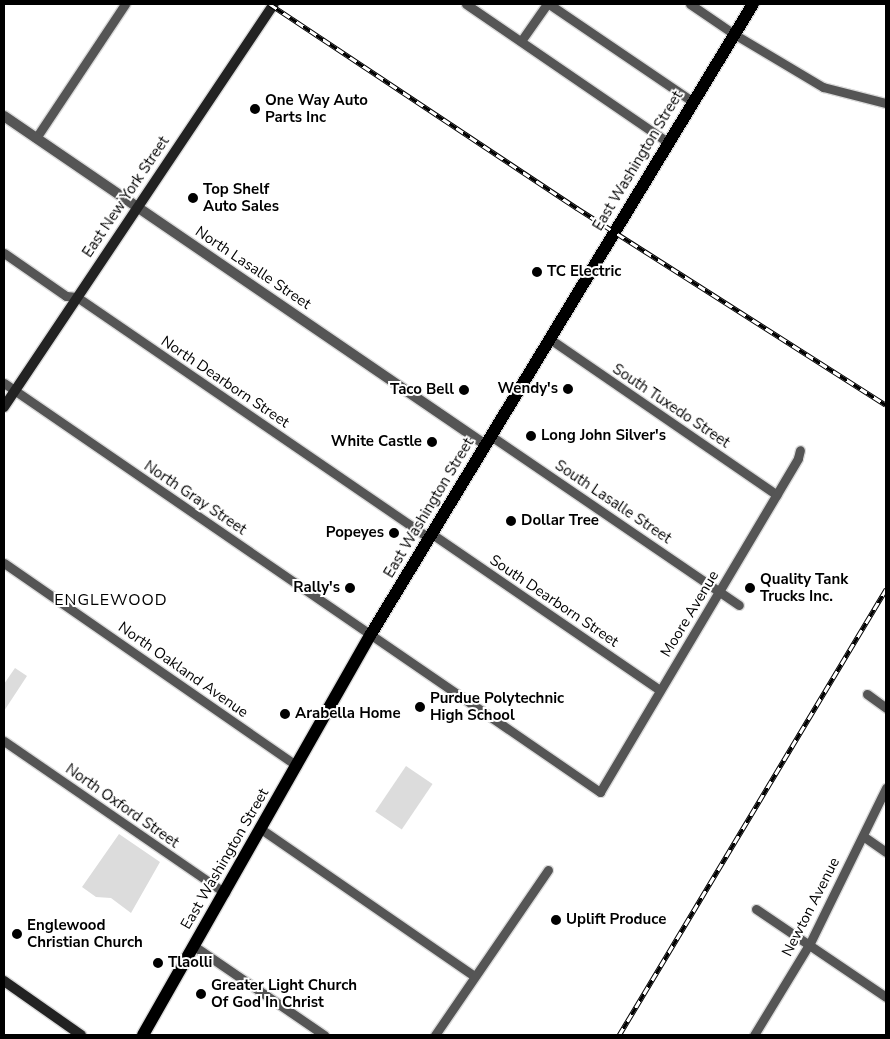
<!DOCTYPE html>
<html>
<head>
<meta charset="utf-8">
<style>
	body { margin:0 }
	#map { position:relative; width:890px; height:1039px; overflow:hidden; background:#fff; font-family:"Nunito Sans",sans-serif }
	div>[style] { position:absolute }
	.green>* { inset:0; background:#dcdcdc; transform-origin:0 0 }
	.roads { filter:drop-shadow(1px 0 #dbdbdb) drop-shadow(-1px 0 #dbdbdb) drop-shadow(0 1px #dbdbdb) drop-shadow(0 -1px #dbdbdb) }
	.minor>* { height:9px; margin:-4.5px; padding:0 4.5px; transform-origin:4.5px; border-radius:4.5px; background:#555 }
	.tertiary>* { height:10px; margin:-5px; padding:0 5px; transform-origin:5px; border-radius:5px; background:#555 }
	.secondary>* { height:10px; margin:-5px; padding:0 5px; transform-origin:5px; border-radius:5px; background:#222 }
	.primary>* { height:12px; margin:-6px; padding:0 6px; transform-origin:6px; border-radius:6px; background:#000 }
	.rail>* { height:4.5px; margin-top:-2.25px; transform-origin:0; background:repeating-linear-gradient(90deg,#fff 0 8px,#000 0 16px); box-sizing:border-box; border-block:1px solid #000 }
	.dots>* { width:14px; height:14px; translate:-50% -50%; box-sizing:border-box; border:2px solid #fff; border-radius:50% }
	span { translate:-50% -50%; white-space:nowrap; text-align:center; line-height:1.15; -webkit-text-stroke:4px #fff; paint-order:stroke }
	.poi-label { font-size:15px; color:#000; font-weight:700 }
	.left { translate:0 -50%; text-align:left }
	.right { translate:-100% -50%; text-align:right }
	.street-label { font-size:15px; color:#000 }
	.neighbourhood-label { font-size:16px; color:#000; letter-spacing:1px }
	.frame { position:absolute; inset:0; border:5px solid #000; pointer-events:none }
</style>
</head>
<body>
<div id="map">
	<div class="green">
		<div style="clip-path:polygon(15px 668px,27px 676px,4px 711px,4px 684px)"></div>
		<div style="left:406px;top:766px;width:32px;height:55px;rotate:34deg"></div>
		<div style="clip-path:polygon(119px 834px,160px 862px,131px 913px,111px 898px,96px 897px,82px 887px)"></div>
	</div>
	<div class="roads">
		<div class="minor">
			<div style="left:466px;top:4px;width:246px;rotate:34.4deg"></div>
			<div style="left:549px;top:4px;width:174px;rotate:34.2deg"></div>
			<div style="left:690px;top:4px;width:53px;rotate:34.3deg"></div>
			<div style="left:734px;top:34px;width:104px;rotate:30.8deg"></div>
			<div style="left:823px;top:87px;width:65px;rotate:14.3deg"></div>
			<div style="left:521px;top:41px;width:45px;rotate:-54.9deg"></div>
			<div style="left:36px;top:138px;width:161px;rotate:-56.4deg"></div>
			<div style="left:4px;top:253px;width:75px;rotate:34.7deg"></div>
			<div style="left:66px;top:296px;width:11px;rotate:5deg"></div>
			<div style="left:77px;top:297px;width:427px;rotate:34.4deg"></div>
			<div style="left:550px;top:339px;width:275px;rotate:34.5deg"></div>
			<div style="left:4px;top:383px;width:723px;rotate:34.46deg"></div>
			<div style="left:600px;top:792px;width:388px;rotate:-59.3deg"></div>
			<div style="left:798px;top:458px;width:8px;rotate:-76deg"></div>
			<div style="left:491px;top:436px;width:300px;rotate:34.3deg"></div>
			<div style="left:432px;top:534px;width:276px;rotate:34.4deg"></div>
			<div style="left:4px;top:563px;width:356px;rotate:34.7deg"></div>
			<div style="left:867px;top:694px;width:24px;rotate:36deg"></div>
			<div style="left:4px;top:741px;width:268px;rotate:34.5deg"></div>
			<div style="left:261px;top:829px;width:259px;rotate:34.6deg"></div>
			<div style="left:863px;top:836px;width:28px;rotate:35deg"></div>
			<div style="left:756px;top:909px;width:157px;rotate:34.1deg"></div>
			<div style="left:194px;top:946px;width:158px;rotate:34.4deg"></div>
			<div style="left:435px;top:1035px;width:200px;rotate:-55.6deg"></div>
			<div style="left:754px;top:1035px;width:108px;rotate:-58.7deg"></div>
			<div style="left:810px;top:943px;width:173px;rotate:-63.9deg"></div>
		</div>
		<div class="tertiary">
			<div style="left:4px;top:116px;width:584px;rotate:34.32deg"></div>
		</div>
		<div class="secondary">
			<div style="left:4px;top:407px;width:485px;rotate:-56.2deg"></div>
			<div style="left:4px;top:981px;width:94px;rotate:35deg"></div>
		</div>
		<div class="primary">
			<div style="left:143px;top:1035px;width:461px;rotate:-60.4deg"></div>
			<div style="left:371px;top:634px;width:737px;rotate:-58.77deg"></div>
		</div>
	</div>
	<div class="rail">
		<div style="left:270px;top:4px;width:369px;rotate:33.6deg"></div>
		<div style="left:577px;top:208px;width:366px;rotate:32.5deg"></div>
		<div style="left:619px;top:1035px;width:520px;rotate:-59.09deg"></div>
	</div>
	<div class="dots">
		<div style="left:255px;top:109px;background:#000"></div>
		<div style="left:193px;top:198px;background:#000"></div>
		<div style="left:537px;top:272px;background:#000"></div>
		<div style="left:568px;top:389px;background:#000"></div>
		<div style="left:464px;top:390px;background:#000"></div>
		<div style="left:531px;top:436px;background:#000"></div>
		<div style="left:432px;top:442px;background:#000"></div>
		<div style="left:511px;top:521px;background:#000"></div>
		<div style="left:394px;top:533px;background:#000"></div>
		<div style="left:350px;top:588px;background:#000"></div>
		<div style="left:750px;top:588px;background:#000"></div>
		<div style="left:420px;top:707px;background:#000"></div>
		<div style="left:285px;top:714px;background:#000"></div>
		<div style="left:556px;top:920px;background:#000"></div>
		<div style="left:17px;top:934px;background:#000"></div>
		<div style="left:158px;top:963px;background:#000"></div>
		<div style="left:201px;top:994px;background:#000"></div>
	</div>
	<div class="poi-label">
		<span class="left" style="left:265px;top:109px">One Way Auto<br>Parts Inc</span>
		<span class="left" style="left:203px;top:198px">Top Shelf<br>Auto Sales</span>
		<span class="left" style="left:547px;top:272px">TC Electric</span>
		<span class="right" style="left:558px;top:389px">Wendy's</span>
		<span class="right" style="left:454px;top:390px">Taco Bell</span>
		<span class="left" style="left:541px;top:436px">Long John Silver's</span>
		<span class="right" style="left:422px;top:442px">White Castle</span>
		<span class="left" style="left:521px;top:521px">Dollar Tree</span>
		<span class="right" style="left:384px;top:533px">Popeyes</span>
		<span class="left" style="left:760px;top:588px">Quality Tank<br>Trucks Inc.</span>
		<span class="right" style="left:340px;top:588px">Rally's</span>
		<span class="left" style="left:430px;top:707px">Purdue Polytechnic<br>High School</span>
		<span class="left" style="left:295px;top:714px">Arabella Home</span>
		<span class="left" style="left:566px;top:920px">Uplift Produce</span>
		<span class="left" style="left:27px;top:934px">Englewood<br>Christian Church</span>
		<span class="left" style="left:168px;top:963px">Tlaolli</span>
		<span class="left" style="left:211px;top:994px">Greater Light Church<br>Of God In Christ</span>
	</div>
	<div class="street-label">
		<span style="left:638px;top:161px;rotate:-59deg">East Washington Street</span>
		<span style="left:126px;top:197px;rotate:-56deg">East New York Street</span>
		<span style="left:253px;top:268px;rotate:34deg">North Lasalle Street</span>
		<span style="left:225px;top:382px;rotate:34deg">North Dearborn Street</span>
		<span style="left:671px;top:406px;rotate:34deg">South Tuxedo Street</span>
		<span style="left:195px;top:498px;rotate:34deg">North Gray Street</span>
		<span style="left:613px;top:502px;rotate:34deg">South Lasalle Street</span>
		<span style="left:429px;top:508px;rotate:-59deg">East Washington Street</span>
		<span style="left:554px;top:601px;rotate:34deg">South Dearborn Street</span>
		<span style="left:690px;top:614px;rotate:-59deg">Moore Avenue</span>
		<span style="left:183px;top:670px;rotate:35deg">North Oakland Avenue</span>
		<span style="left:122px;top:806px;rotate:35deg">North Oxford Street</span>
		<span style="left:225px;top:859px;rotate:-60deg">East Washington Street</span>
		<span style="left:811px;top:907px;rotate:-63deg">Newton Avenue</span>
	</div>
	<div class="neighbourhood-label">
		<span style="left:111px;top:600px">ENGLEWOOD</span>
	</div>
	<div class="frame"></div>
</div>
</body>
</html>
